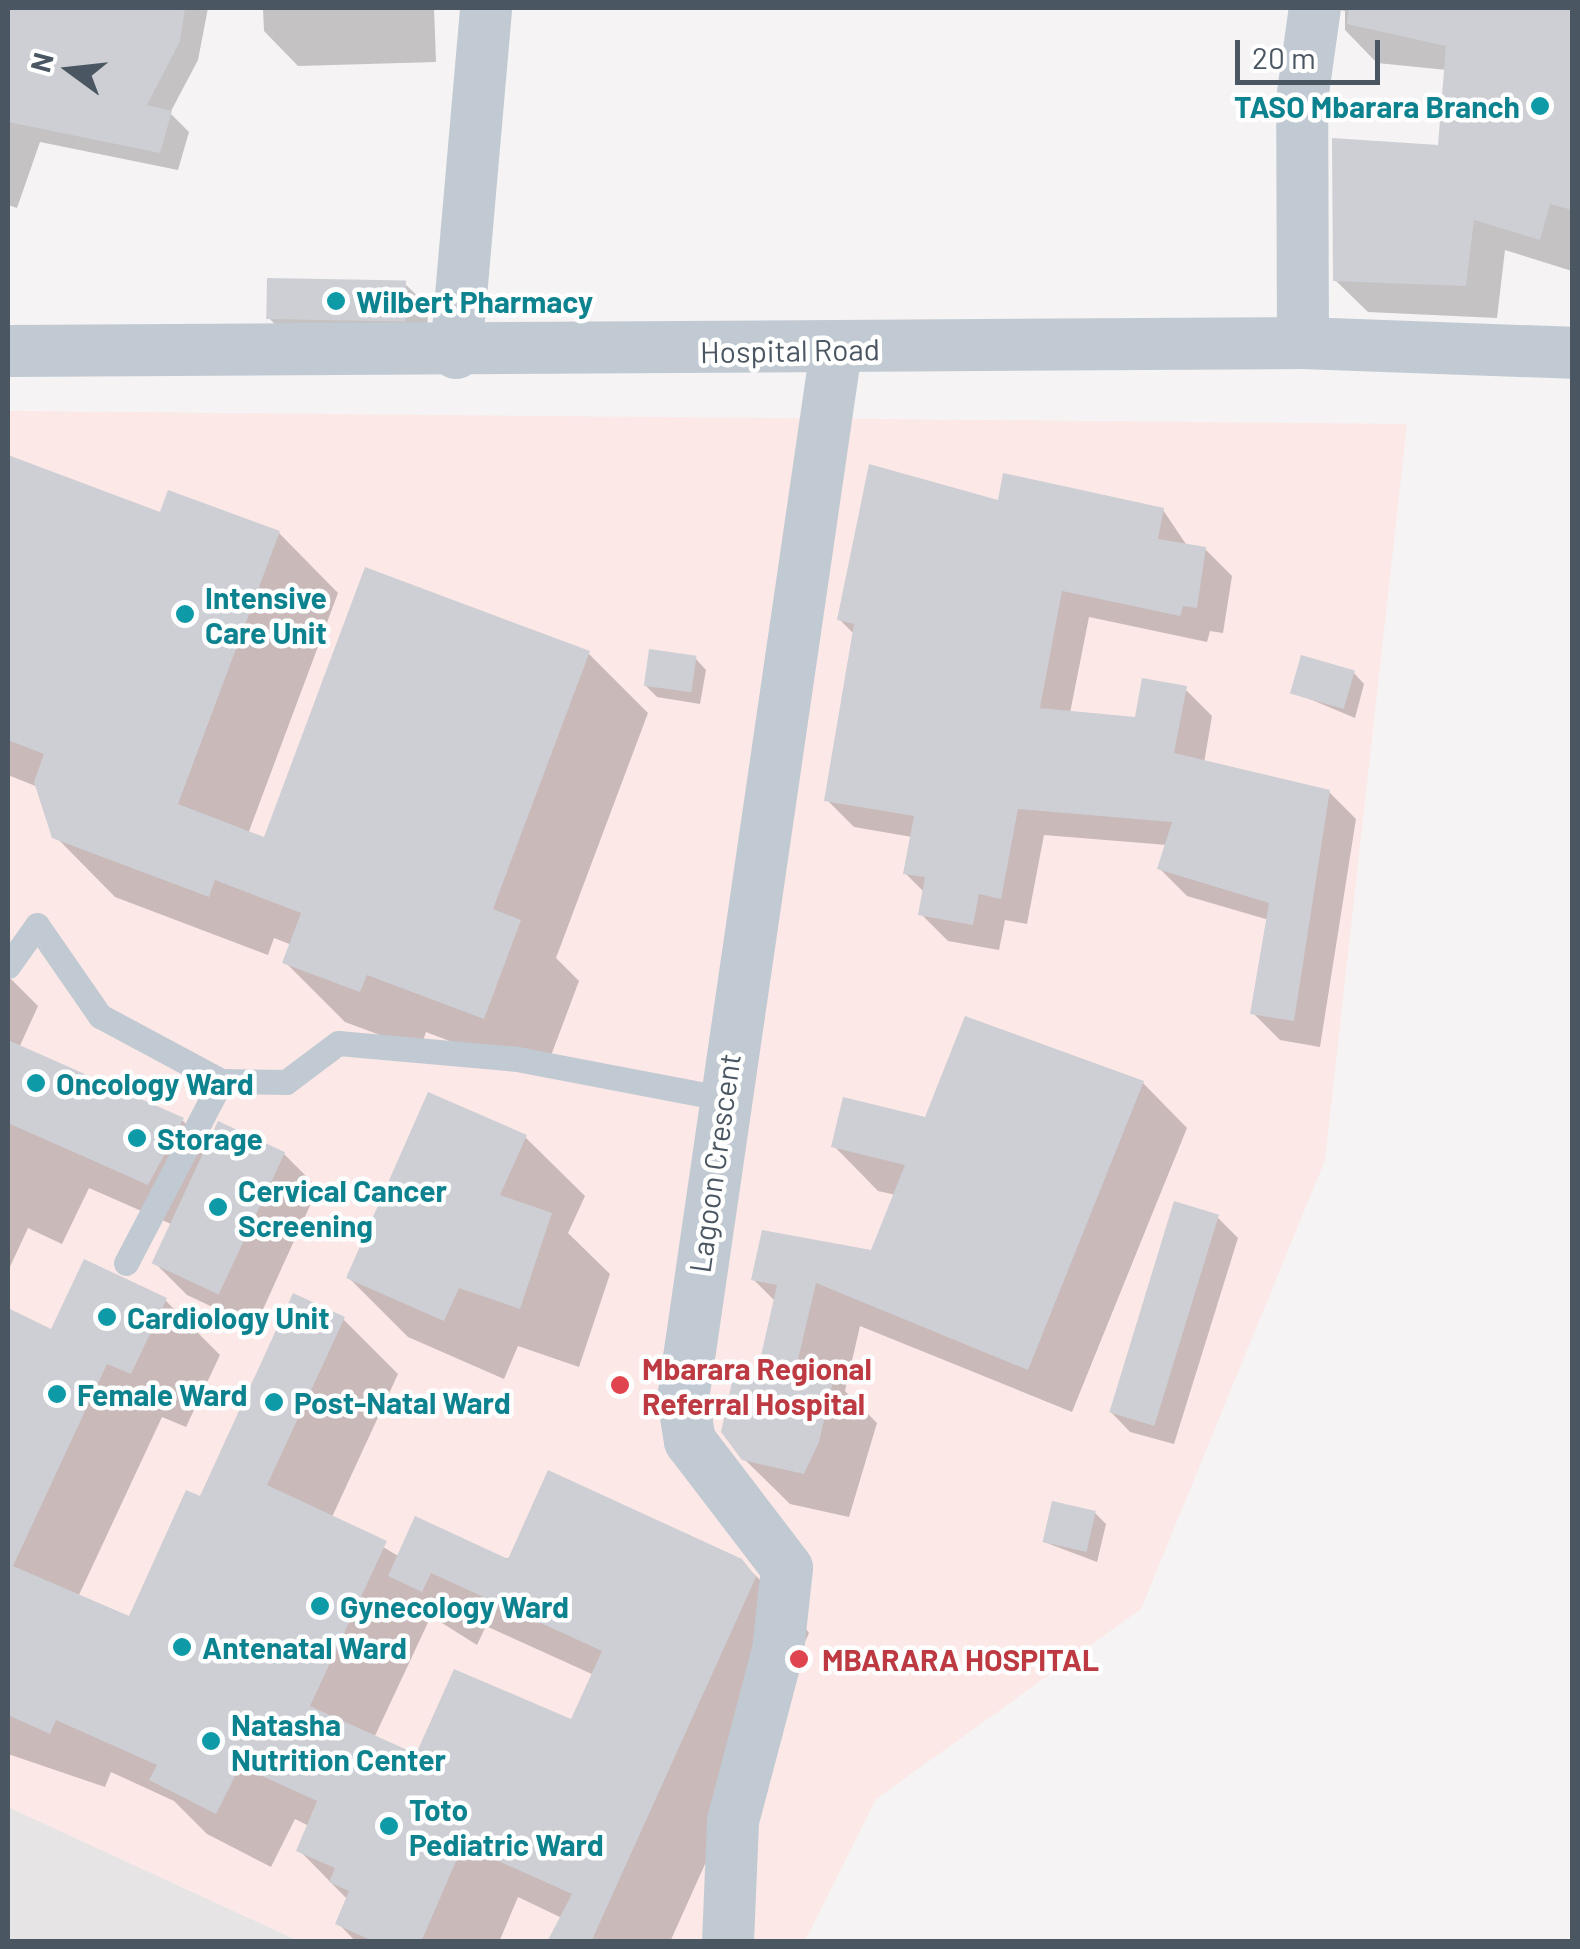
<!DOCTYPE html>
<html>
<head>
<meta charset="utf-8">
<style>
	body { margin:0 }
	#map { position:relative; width:1580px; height:1949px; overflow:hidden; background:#f5f3f3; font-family:Barlow,sans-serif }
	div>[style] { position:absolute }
	.education>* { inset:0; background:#e6e4e5 }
	.medical>* { inset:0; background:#fce8e6 }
	.shadow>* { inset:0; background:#0003 }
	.building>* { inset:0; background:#cdcfd5; transform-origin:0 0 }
	.service>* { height:25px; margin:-12.5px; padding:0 12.5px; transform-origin:12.5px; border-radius:12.5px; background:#c1cad2 }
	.minor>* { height:52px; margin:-26px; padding:0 26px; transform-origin:26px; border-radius:26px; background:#c1cad2 }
	.dots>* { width:28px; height:28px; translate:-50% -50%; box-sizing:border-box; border:5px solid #fff; border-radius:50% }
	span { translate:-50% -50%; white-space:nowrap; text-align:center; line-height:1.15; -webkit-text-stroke:9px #fff; paint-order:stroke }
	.culture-label { font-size:30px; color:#0d838f; font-weight:700 }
	.right { translate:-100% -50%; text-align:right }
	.left { translate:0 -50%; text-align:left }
	.street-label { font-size:30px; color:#4a5661 }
	.health-label { font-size:30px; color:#be3a42; font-weight:700 }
	.frame { position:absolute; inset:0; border:10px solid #4a5661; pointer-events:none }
	.north { position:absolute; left:20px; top:20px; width:100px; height:100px; -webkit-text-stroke:8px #fff; paint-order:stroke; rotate:285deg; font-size:28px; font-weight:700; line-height:40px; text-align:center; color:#4a5661 }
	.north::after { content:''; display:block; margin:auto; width:35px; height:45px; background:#4a5661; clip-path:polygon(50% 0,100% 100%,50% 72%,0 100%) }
	.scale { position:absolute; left:1235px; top:40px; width:145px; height:45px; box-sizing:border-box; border:5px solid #4a5661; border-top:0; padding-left:12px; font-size:30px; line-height:35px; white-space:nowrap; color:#4a5661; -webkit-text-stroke:8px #fff; paint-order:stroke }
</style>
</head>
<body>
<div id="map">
	<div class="education">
		<div style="clip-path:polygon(8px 1807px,299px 1941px,8px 1941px)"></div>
	</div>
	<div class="medical">
		<div style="clip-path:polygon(8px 411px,1407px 424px,1325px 1160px,1141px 1609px,876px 1799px,805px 1941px,299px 1941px,8px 1807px)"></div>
	</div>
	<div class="shadow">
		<div style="clip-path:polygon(12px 8px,208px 8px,198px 60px,170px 113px,189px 132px,178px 170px,40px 142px,17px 208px,8px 205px)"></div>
		<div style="clip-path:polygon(263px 8px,434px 8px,436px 62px,298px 66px,264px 31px)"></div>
		<div style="clip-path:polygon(1328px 8px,1572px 8px,1572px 271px,1505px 250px,1497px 318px,1368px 312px,1335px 280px,1441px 147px,1447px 70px,1377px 63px,1345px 30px,1345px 11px)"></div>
		<div style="clip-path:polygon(404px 283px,428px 306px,427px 341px,292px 342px,269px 318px)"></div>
		<div style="clip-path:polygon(9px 458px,161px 515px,279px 533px,338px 593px,248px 834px,265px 841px,588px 653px,648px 713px,556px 958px,579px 981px,543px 1077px,426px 1032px,420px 1050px,345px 1022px,285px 962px,292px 945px,274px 938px,268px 955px,115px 897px,55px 836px,38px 787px,8px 775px)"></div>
		<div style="clip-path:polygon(1000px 503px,1163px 510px,1188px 547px,1205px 549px,1232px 576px,1223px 633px,1210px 631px,1207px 642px,1089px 617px,1070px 713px,1137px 720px,1185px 689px,1212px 716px,1204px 763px,1329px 792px,1356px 819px,1320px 1047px,1280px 1040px,1253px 1013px,1269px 920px,1187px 896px,1160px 869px,1167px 845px,1044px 835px,1027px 924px,1005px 920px,999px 950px,948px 941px,921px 914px,925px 893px,905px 873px,912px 837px,854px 827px,827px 800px,855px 635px,839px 619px)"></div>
		<div style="clip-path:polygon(695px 658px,706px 670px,700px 704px,657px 697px,646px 686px)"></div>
		<div style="clip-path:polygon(1353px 672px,1364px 684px,1355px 718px,1293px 692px)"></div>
		<div style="clip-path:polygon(8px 976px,38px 1006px,19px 1048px,182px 1120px,209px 1146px,284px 1154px,318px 1188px,255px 1327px,187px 1295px,153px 1261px,171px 1224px,89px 1188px,62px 1244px,28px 1228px,8px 1271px)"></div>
		<div style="clip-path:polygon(1143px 1083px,1187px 1128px,1072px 1412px,860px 1326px,845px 1391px,877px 1423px,849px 1517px,790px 1504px,744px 1459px,776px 1302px,754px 1280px,873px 1253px,896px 1195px,878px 1191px,834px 1146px,926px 1120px)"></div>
		<div style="clip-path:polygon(525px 1137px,585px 1196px,568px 1233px,610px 1274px,579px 1367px,518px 1346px,504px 1379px,408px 1337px,349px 1278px)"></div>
		<div style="clip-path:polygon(1217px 1217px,1238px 1238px,1174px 1444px,1130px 1432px,1110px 1411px)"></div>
		<div style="clip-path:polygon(evenodd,165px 1300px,220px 1355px,186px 1427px,162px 1417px,78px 1597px,130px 1620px,201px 1499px,343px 1319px,398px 1374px,332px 1517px,400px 1557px,741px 1561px,797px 1617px,809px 1633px,670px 1942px,550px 1942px,562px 1918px,518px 1897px,499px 1942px,356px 1942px,338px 1923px,348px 1900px,299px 1850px,309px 1826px,295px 1819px,271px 1867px,207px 1834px,174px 1801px,111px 1772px,105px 1787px,8px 1754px,8px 1311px,52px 1332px,165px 1300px,431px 1616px,477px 1645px,486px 1626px,594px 1675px,572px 1723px,417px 1757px,374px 1738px,431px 1616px)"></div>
		<div style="clip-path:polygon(1095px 1513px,1106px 1524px,1097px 1562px,1044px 1542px)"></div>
	</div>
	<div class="building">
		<div style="clip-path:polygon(8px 8px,185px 8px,180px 41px,147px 105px,172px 111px,160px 153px,8px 122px)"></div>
		<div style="clip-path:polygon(1349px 8px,1572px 8px,1572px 210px,1550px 204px,1540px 240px,1474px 220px,1466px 286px,1333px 281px,1332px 138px,1438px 145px,1446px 46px,1347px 24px)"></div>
		<div style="left:267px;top:278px;width:139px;height:41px;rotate:1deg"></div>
		<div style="clip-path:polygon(8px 455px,160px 512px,168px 490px,280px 531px,178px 804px,264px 837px,365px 567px,590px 651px,493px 909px,521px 920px,484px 1019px,367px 975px,360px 992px,282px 963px,301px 913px,215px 880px,209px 897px,52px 838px,34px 782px,44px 754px,8px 740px)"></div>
		<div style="clip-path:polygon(869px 464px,998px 500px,1003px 473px,1164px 508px,1158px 539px,1206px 547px,1197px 608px,1183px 606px,1180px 616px,1062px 591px,1040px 708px,1135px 717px,1142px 678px,1187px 686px,1174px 753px,1330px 790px,1294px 1021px,1250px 1014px,1269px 903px,1157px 869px,1172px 822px,1018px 809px,1001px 899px,979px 894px,973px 925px,918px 915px,925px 877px,903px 874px,914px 816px,824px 801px,854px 624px,837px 620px)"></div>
		<div style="left:649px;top:649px;width:48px;height:37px;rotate:8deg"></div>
		<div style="left:1301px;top:655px;width:56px;height:40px;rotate:16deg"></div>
		<div style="clip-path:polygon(965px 1016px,1144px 1081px,1028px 1370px,816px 1283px,796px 1368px,834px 1376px,819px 1442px,804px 1474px,742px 1460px,721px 1432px,736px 1364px,758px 1369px,777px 1285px,751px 1280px,762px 1230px,871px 1250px,905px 1165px,831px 1147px,843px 1097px,925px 1117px)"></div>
		<div style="clip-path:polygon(8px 1040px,184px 1118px,148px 1185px,8px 1123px)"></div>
		<div style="clip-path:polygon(428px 1092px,527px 1135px,500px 1195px,552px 1213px,520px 1309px,459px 1288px,444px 1321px,346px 1278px)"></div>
		<div style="left:218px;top:1121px;width:74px;height:157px;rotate:25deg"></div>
		<div style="left:1174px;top:1201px;width:47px;height:221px;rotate:17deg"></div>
		<div style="clip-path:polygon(84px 1259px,167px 1298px,131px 1374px,107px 1364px,13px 1566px,129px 1616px,186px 1490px,200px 1496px,293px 1293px,345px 1317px,267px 1485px,387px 1541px,310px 1706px,416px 1754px,454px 1669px,571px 1719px,602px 1651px,431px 1573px,422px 1592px,388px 1576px,415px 1516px,508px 1559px,548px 1470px,742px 1559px,756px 1577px,591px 1942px,547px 1942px,572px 1894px,463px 1845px,421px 1942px,375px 1942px,335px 1924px,349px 1891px,329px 1882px,335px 1868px,296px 1851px,317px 1801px,240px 1766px,216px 1814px,149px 1780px,157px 1765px,56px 1720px,50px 1734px,8px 1715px,8px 1308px,51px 1329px)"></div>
		<div style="left:1052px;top:1501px;width:45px;height:42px;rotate:13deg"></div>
	</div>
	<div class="service">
		<div style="left:8px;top:966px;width:50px;rotate:-54.7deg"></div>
		<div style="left:37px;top:925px;width:111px;rotate:55.3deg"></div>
		<div style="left:100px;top:1016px;width:137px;rotate:28.2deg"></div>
		<div style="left:221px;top:1081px;width:65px;rotate:0.9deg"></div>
		<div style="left:286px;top:1082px;width:65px;rotate:-36.9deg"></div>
		<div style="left:338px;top:1043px;width:180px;rotate:5.1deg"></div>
		<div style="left:517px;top:1059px;width:209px;rotate:10.8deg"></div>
		<div style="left:126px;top:1263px;width:205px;rotate:-62.4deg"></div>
	</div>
	<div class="minor">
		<div style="left:1303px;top:343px;width:243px;rotate:-90.2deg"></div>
		<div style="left:1302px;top:100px;width:93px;rotate:-82deg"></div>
		<div style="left:8px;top:351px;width:1295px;rotate:-0.35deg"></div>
		<div style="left:1303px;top:343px;width:269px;rotate:2.1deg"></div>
		<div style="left:456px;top:353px;width:346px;rotate:-85deg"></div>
		<div style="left:728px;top:1942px;width:121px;rotate:-87.6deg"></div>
		<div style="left:733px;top:1821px;width:176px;rotate:-75.2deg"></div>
		<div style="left:778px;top:1651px;width:83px;rotate:-83.8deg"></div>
		<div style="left:787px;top:1568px;width:160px;rotate:-127.4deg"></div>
		<div style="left:690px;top:1441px;width:43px;rotate:-99.5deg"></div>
		<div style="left:683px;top:1399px;width:1060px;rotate:-81.7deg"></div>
	</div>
	<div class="dots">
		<div style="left:1540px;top:106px;background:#0f9aa8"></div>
		<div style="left:336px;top:301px;background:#0f9aa8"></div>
		<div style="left:185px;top:614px;background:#0f9aa8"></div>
		<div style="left:36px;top:1083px;background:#0f9aa8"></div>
		<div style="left:137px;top:1138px;background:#0f9aa8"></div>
		<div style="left:218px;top:1207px;background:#0f9aa8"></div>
		<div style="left:107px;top:1317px;background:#0f9aa8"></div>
		<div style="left:620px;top:1385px;background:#e0444e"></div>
		<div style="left:57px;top:1394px;background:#0f9aa8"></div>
		<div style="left:274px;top:1402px;background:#0f9aa8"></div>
		<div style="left:320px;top:1606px;background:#0f9aa8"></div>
		<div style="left:182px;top:1647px;background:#0f9aa8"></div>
		<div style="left:799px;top:1659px;background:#e0444e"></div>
		<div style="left:211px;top:1741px;background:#0f9aa8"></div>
		<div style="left:389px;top:1826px;background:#0f9aa8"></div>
	</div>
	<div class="culture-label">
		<span class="right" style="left:1520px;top:106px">TASO Mbarara Branch</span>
		<span class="left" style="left:356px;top:301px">Wilbert Pharmacy</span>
		<span class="left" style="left:205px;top:614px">Intensive<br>Care Unit</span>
		<span class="left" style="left:56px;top:1083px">Oncology Ward</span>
		<span class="left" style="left:157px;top:1138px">Storage</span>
		<span class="left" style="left:238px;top:1207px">Cervical Cancer<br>Screening</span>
		<span class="left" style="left:127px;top:1317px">Cardiology Unit</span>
		<span class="left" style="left:77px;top:1394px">Female Ward</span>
		<span class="left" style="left:294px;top:1402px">Post-Natal Ward</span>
		<span class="left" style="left:340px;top:1606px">Gynecology Ward</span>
		<span class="left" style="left:202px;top:1647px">Antenatal Ward</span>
		<span class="left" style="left:231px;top:1741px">Natasha<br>Nutrition Center</span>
		<span class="left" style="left:409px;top:1826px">Toto<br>Pediatric Ward</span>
	</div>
	<div class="street-label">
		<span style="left:790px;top:350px;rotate:-1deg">Hospital Road</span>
		<span style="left:714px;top:1163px;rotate:-82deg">Lagoon Crescent</span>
	</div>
	<div class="health-label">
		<span class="left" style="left:642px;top:1385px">Mbarara Regional<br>Referral Hospital</span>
		<span class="left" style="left:822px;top:1659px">MBARARA HOSPITAL</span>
	</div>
	<div class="frame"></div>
	<div class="north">N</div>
	<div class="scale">20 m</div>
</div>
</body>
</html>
